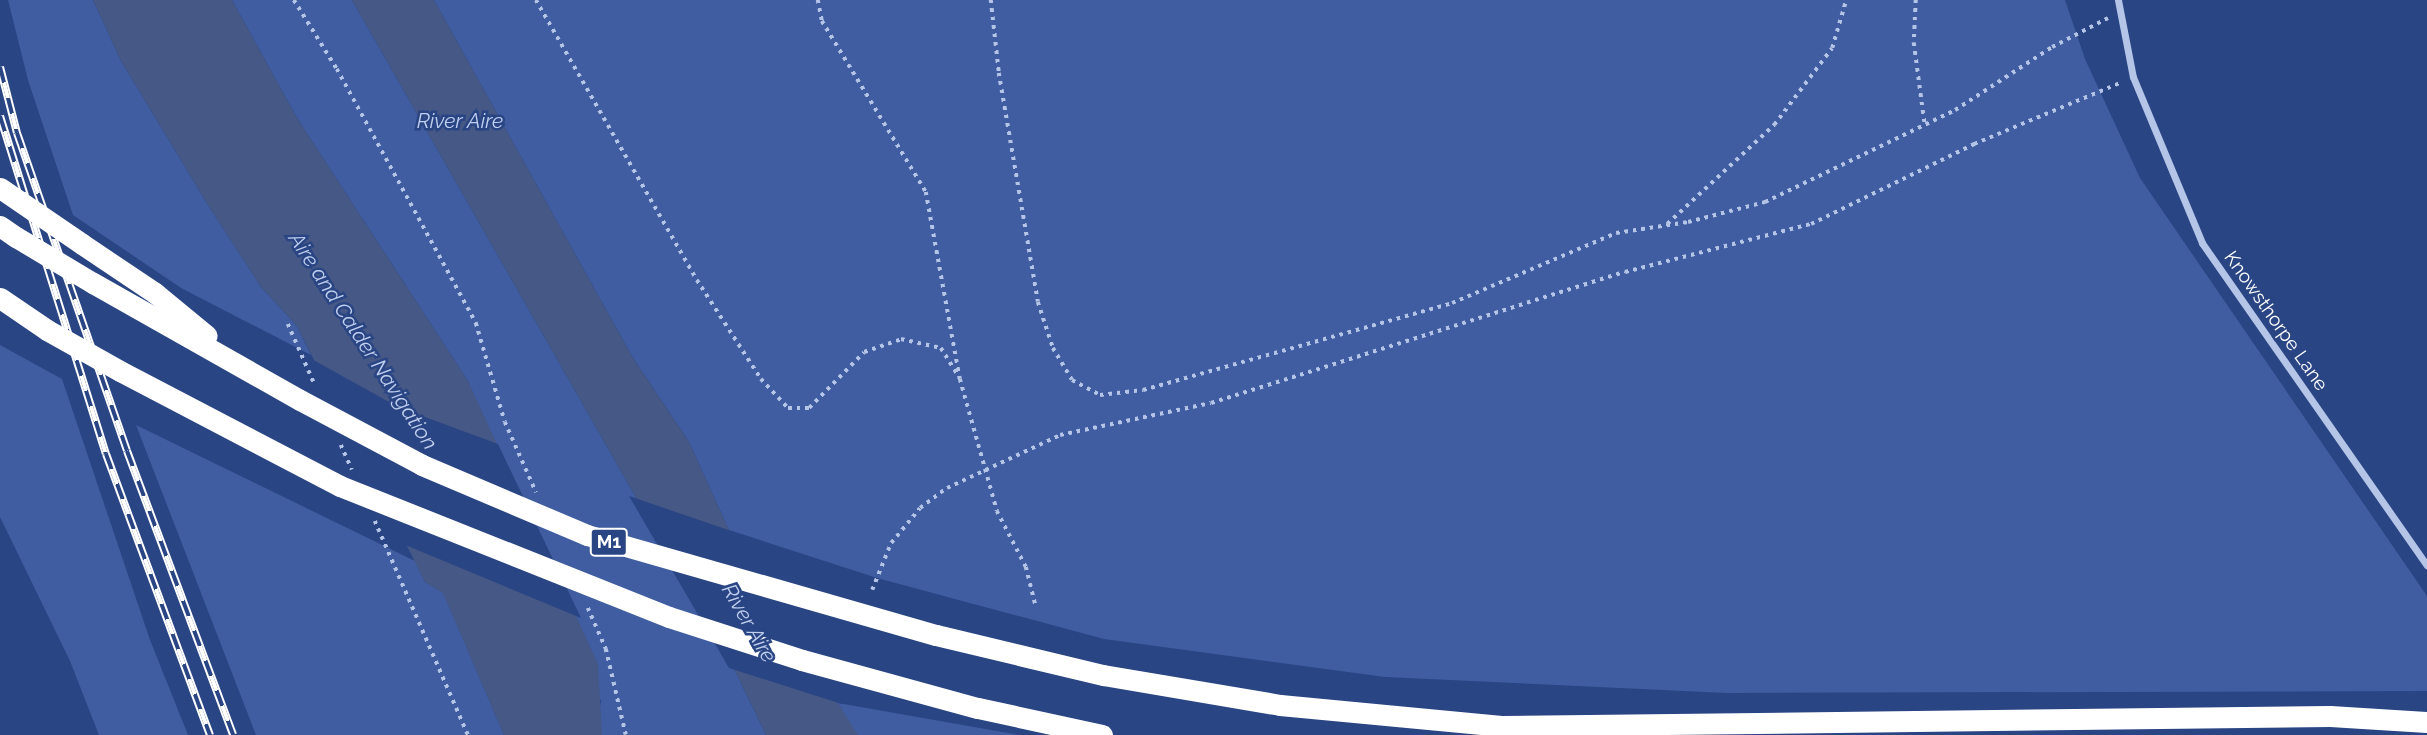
<!DOCTYPE html>
<html>
<head>
<meta charset="utf-8">
<style>
	body { margin:0 }
	#map { position:relative; width:2427px; height:735px; overflow:hidden; background:#2a4584; font-family:Raleway,sans-serif }
	div>[style] { position:absolute }
	.green>* { inset:0; background:#3f5da0 }
	.water>* { inset:0; background:#455886 }
	.pier>* { inset:0; background:#2a4584 }
	.path>* { height:3.5px; margin-top:-1.75px; transform-origin:0; background:repeating-linear-gradient(90deg,#b5c5e7 0 3.5px,transparent 0 8.5px) }
	.minor>* { height:7px; margin:-3.5px; padding:0 3.5px; transform-origin:3.5px; border-radius:3.5px; background:#b5c5e7 }
	.motorway>* { height:21px; margin:-10.5px; padding:0 10.5px; transform-origin:10.5px; border-radius:10.5px; background:#fff }
	.rail>* { height:8px; margin-top:-4px; transform-origin:0; background:repeating-linear-gradient(90deg,#2a4584 0 16px,#fff 0 32px); box-sizing:border-box; border-block:2px solid #fff }
	.motorway-bridge>* { height:21px; margin:-10.5px; padding:0 10.5px; transform-origin:10.5px; border-radius:10.5px; background:#fff }
	span { translate:-50% -50%; white-space:nowrap; text-align:center; line-height:1.15; -webkit-text-stroke:5px #2a4584; paint-order:stroke }
	.shield-label span { padding:2px 5px; background:#2a4584; border:2px solid; border-radius:5px; -webkit-text-stroke-width:0 }
	.shield-label { font-size:18px; color:#fff; font-weight:700 }
	.street-label { font-size:19px; color:#fff }
	.water-label { font-size:21px; color:#c0cfee; font-style:italic }
</style>
</head>
<body>
<div id="map">
	<div class="green">
		<div style="clip-path:polygon(8px 0,93px 0,121px 61px,208px 205px,261px 287px,297px 326px,311px 355px,181px 288px,73px 215px,28px 80px)"></div>
		<div style="clip-path:polygon(232px 0,352px 0,735px 671px,766px 735px,602px 735px,598px 718px,601px 701px,468px 381px,297px 118px)"></div>
		<div style="clip-path:polygon(434px 0,2065px 0,2085px 59px,2140px 178px,2427px 596px,2427px 691px,1726px 693px,1385px 677px,1104px 639px,877px 578px,729px 530px,689px 442px,633px 358px)"></div>
		<div style="clip-path:polygon(0 345px,62px 379px,150px 640px,188px 735px,99px 735px,70px 661px,0 517px)"></div>
		<div style="clip-path:polygon(136px 425px,415px 561px,425px 582px,443px 592px,504px 735px,256px 735px)"></div>
		<div style="clip-path:polygon(838px 703px,1019px 735px,856px 735px)"></div>
	</div>
	<div class="water">
		<div style="clip-path:polygon(93px 0,232px 0,297px 118px,468px 381px,598px 664px,602px 735px,504px 735px,443px 593px,425px 582px,297px 326px,261px 287px,208px 205px,121px 61px)"></div>
		<div style="clip-path:polygon(352px 0,434px 0,633px 358px,689px 442px,729px 530px,858px 735px,766px 735px,735px 671px)"></div>
	</div>
	<div class="pier">
		<div style="clip-path:polygon(308px 357px,398px 407px,498px 444px,581px 618px,403px 544px)"></div>
		<div style="clip-path:polygon(629px 496px,734px 532px,842px 704px,729px 668px)"></div>
	</div>
	<div class="path">
		<div style="left:294px;top:0;width:81px;rotate:58.1deg"></div>
		<div style="left:337px;top:69px;width:290px;rotate:61.3deg"></div>
		<div style="left:476px;top:323px;width:103px;rotate:73.7deg"></div>
		<div style="left:505px;top:422px;width:77px;rotate:66.1deg"></div>
		<div style="left:536px;top:0;width:323px;rotate:60.1deg"></div>
		<div style="left:697px;top:280px;width:118px;rotate:57.1deg"></div>
		<div style="left:761px;top:379px;width:40px;rotate:47deg"></div>
		<div style="left:788px;top:408px;width:21px"></div>
		<div style="left:809px;top:408px;width:78px;rotate:-45.5deg"></div>
		<div style="left:864px;top:352px;width:39px;rotate:-19deg"></div>
		<div style="left:901px;top:339px;width:41px;rotate:12.7deg"></div>
		<div style="left:941px;top:348px;width:36px;rotate:58deg"></div>
		<div style="left:818px;top:0;width:21px;rotate:79deg"></div>
		<div style="left:822px;top:21px;width:200px;rotate:58.7deg"></div>
		<div style="left:926px;top:192px;width:190px;rotate:79.7deg"></div>
		<div style="left:960px;top:379px;width:137px;rotate:74.3deg"></div>
		<div style="left:997px;top:511px;width:63px;rotate:62.6deg"></div>
		<div style="left:1026px;top:567px;width:41px;rotate:76deg"></div>
		<div style="left:991px;top:0;width:73px;rotate:83.7deg"></div>
		<div style="left:999px;top:73px;width:232px;rotate:80.3deg"></div>
		<div style="left:1038px;top:302px;width:48px;rotate:71.9deg"></div>
		<div style="left:1053px;top:348px;width:37px;rotate:59deg"></div>
		<div style="left:1072px;top:380px;width:32px;rotate:28deg"></div>
		<div style="left:1100px;top:395px;width:43px;rotate:-6.6deg"></div>
		<div style="left:1143px;top:390px;width:321px;rotate:-15.7deg"></div>
		<div style="left:1452px;top:303px;width:178px;rotate:-23.1deg"></div>
		<div style="left:1616px;top:233px;width:73px;rotate:-8.7deg"></div>
		<div style="left:1688px;top:222px;width:80px;rotate:-14.6deg"></div>
		<div style="left:1765px;top:202px;width:211px;rotate:-25.8deg"></div>
		<div style="left:1955px;top:110px;width:116px;rotate:-33deg"></div>
		<div style="left:2052px;top:47px;width:63px;rotate:-27.4deg"></div>
		<div style="left:1916px;top:0;width:43px;rotate:92.7deg"></div>
		<div style="left:1914px;top:43px;width:83px;rotate:82.4deg"></div>
		<div style="left:1667px;top:224px;width:146px;rotate:-42.8deg"></div>
		<div style="left:1774px;top:125px;width:96px;rotate:-53deg"></div>
		<div style="left:1832px;top:48px;width:50px;rotate:-73.7deg"></div>
		<div style="left:288px;top:324px;width:64px;rotate:66.2deg"></div>
		<div style="left:341px;top:445px;width:27px;rotate:66deg"></div>
		<div style="left:375px;top:521px;width:233px;rotate:66.5deg"></div>
		<div style="left:872px;top:590px;width:51px;rotate:-68deg"></div>
		<div style="left:891px;top:543px;width:45px;rotate:-50.4deg"></div>
		<div style="left:920px;top:508px;width:34px;rotate:-37deg"></div>
		<div style="left:947px;top:488px;width:125px;rotate:-25.1deg"></div>
		<div style="left:1060px;top:435px;width:154px;rotate:-12deg"></div>
		<div style="left:1211px;top:403px;width:434px;rotate:-17.6deg"></div>
		<div style="left:1625px;top:272px;width:192px;rotate:-14.5deg"></div>
		<div style="left:1811px;top:224px;width:182px;rotate:-26.1deg"></div>
		<div style="left:1974px;top:144px;width:160px;rotate:-22.7deg"></div>
		<div style="left:588px;top:608px;width:45px;rotate:66.3deg"></div>
		<div style="left:606px;top:649px;width:88px;rotate:76.9deg"></div>
	</div>
	<div class="minor">
		<div style="left:2118px;top:0;width:78px;rotate:79deg"></div>
		<div style="left:2133px;top:77px;width:180px;rotate:67.4deg"></div>
		<div style="left:2202px;top:243px;width:393px;rotate:55.1deg"></div>
	</div>
	<div class="motorway">
		<div style="left:0;top:226px;width:19px;rotate:35deg"></div>
		<div style="left:82px;top:244px;width:88px;rotate:33.9deg"></div>
		<div style="left:155px;top:293px;width:67px;rotate:39.6deg"></div>
		<div style="left:93px;top:283px;width:238px;rotate:29.5deg"></div>
		<div style="left:0;top:298px;width:57px;rotate:34.2deg"></div>
		<div style="left:120px;top:371px;width:248px;rotate:27.6deg"></div>
		<div style="left:936px;top:635px;width:172px;rotate:13.5deg"></div>
		<div style="left:1103px;top:675px;width:180px;rotate:9.6deg"></div>
		<div style="left:1280px;top:705px;width:222px;rotate:5.4deg"></div>
		<div style="left:1501px;top:726px;width:829px;rotate:-0.69deg"></div>
		<div style="left:2330px;top:716px;width:97px;rotate:3.5deg"></div>
		<div style="left:978px;top:708px;width:127px;rotate:12.3deg"></div>
	</div>
	<div class="rail">
		<div style="left:0;top:67px;width:68px;rotate:75.6deg"></div>
		<div style="left:17px;top:133px;width:336px;rotate:70.9deg"></div>
		<div style="left:127px;top:451px;width:303px;rotate:69.5deg"></div>
		<div style="left:0;top:116px;width:354px;rotate:72.6deg"></div>
		<div style="left:106px;top:454px;width:300px;rotate:69.7deg"></div>
	</div>
	<div class="motorway-bridge">
		<div style="left:0;top:188px;width:99px;rotate:34.3deg"></div>
		<div style="left:16px;top:237px;width:90px;rotate:30.9deg"></div>
		<div style="left:47px;top:330px;width:84px;rotate:29.3deg"></div>
		<div style="left:300px;top:400px;width:138px;rotate:28deg"></div>
		<div style="left:422px;top:465px;width:179px;rotate:23deg"></div>
		<div style="left:587px;top:535px;width:363px;rotate:16deg"></div>
		<div style="left:340px;top:486px;width:354px;rotate:21.7deg"></div>
		<div style="left:669px;top:617px;width:140px;rotate:17.9deg"></div>
		<div style="left:802px;top:660px;width:182px;rotate:15.3deg"></div>
	</div>
	<div class="shield-label">
		<span style="left:609px;top:542px">M1</span>
	</div>
	<div class="street-label">
		<span style="left:2276px;top:321px;rotate:55deg">Knowsthorpe Lane</span>
	</div>
	<div class="water-label">
		<span style="left:460px;top:121px">River Aire</span>
		<span style="left:363px;top:341px;rotate:57deg">Aire and Calder Navigation</span>
		<span style="left:749px;top:623px;rotate:60deg">River Aire</span>
	</div>
</div>
</body>
</html>
